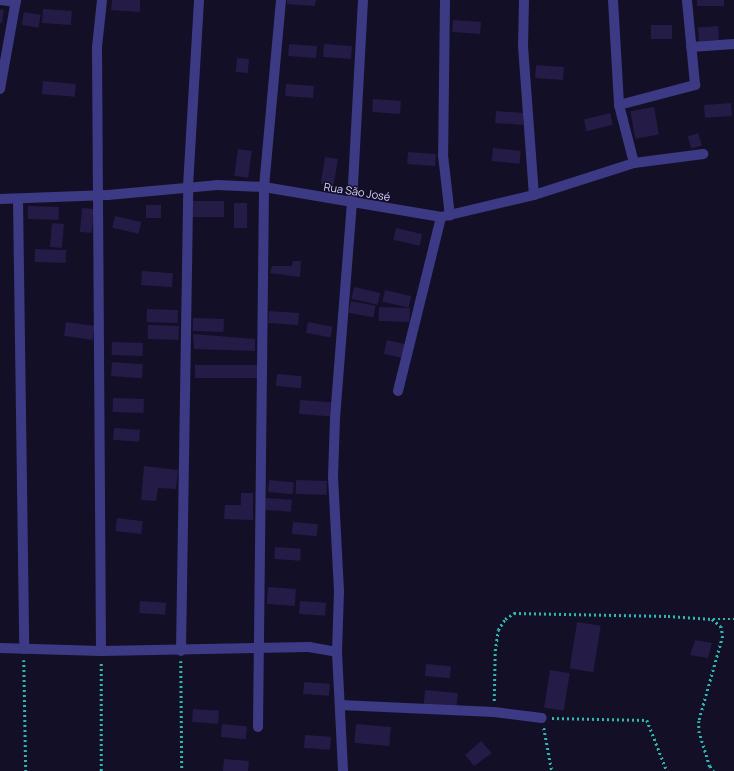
<!DOCTYPE html>
<html>
<head>
<meta charset="utf-8">
<style>
	body { margin:0 }
	#map { position:relative; width:734px; height:771px; overflow:hidden; background:#130f26; font-family:Manrope,sans-serif }
	div>[style] { position:absolute }
	.building>* { inset:0; background:#241b47; transform-origin:0 0 }
	.path>* { height:2.5px; margin-top:-1.25px; transform-origin:0; background:repeating-linear-gradient(90deg,#2fb8b0 0 2px,transparent 0 5px) }
	.minor>* { height:10px; margin:-5px; padding:0 5px; transform-origin:5px; border-radius:5px; background:#3d3a85 }
	span { translate:-50% -50%; white-space:nowrap; text-align:center; line-height:1.15; -webkit-text-stroke:3px #130f26; paint-order:stroke }
	.street-label { font-size:11px; color:#d9d4ff }
</style>
</head>
<body>
<div id="map">
	<div class="building">
		<div style="clip-path:polygon(112px 0,140px 0,140px 12px,111px 10px)"></div>
		<div style="clip-path:polygon(287px 0,316px 0,315px 6px,287px 4px)"></div>
		<div style="left:697px;top:0;width:27px;height:6px"></div>
		<div style="clip-path:polygon(0 9px,4px 10px,2px 23px,0 23px)"></div>
		<div style="left:43px;top:9px;width:29px;height:14px;rotate:4deg"></div>
		<div style="left:24px;top:12px;width:17px;height:13px;rotate:10deg"></div>
		<div style="left:453px;top:20px;width:28px;height:12px;rotate:4deg"></div>
		<div style="left:651px;top:25px;width:21px;height:14px"></div>
		<div style="left:718px;top:26px;width:14px;height:20px;rotate:86deg"></div>
		<div style="left:289px;top:44px;width:28px;height:12px;rotate:4deg"></div>
		<div style="left:324px;top:44px;width:28px;height:13px;rotate:4deg"></div>
		<div style="left:237px;top:58px;width:12px;height:14px;rotate:5deg"></div>
		<div style="left:536px;top:65px;width:28px;height:13px;rotate:4deg"></div>
		<div style="left:43px;top:81px;width:33px;height:13px;rotate:5deg"></div>
		<div style="left:286px;top:84px;width:28px;height:12px;rotate:4deg"></div>
		<div style="left:373px;top:99px;width:28px;height:13px;rotate:4deg"></div>
		<div style="left:731px;top:103px;width:13px;height:27px;rotate:86deg"></div>
		<div style="left:654px;top:107px;width:28px;height:24px;rotate:80deg"></div>
		<div style="left:496px;top:111px;width:28px;height:12px;rotate:4deg"></div>
		<div style="left:610px;top:113px;width:12px;height:27px;rotate:76deg"></div>
		<div style="left:698px;top:133px;width:13px;height:11px;rotate:72deg"></div>
		<div style="left:493px;top:148px;width:28px;height:13px;rotate:6deg"></div>
		<div style="left:238px;top:149px;width:14px;height:27px;rotate:8deg"></div>
		<div style="left:408px;top:152px;width:28px;height:12px;rotate:4deg"></div>
		<div style="left:325px;top:157px;width:13px;height:27px;rotate:9deg"></div>
		<div style="left:224px;top:201px;width:16px;height:31px;rotate:90deg"></div>
		<div style="left:234px;top:203px;width:13px;height:25px"></div>
		<div style="left:146px;top:205px;width:15px;height:13px"></div>
		<div style="left:28px;top:206px;width:31px;height:13px;rotate:2deg"></div>
		<div style="left:82px;top:208px;width:12px;height:24px;rotate:5deg"></div>
		<div style="left:115px;top:216px;width:27px;height:12px;rotate:13deg"></div>
		<div style="left:52px;top:223px;width:12px;height:24px;rotate:5deg"></div>
		<div style="left:396px;top:228px;width:27px;height:12px;rotate:13deg"></div>
		<div style="left:35px;top:249px;width:31px;height:13px;rotate:2deg"></div>
		<div style="clip-path:polygon(293px 261px,301px 261px,300px 277px,270px 273px,272px 266px,292px 266px)"></div>
		<div style="left:142px;top:271px;width:31px;height:14px;rotate:4deg"></div>
		<div style="left:354px;top:287px;width:27px;height:12px;rotate:13deg"></div>
		<div style="left:385px;top:290px;width:27px;height:12px;rotate:13deg"></div>
		<div style="left:351px;top:301px;width:25px;height:12px;rotate:11deg"></div>
		<div style="left:379px;top:307px;width:31px;height:14px;rotate:2deg"></div>
		<div style="left:147px;top:309px;width:31px;height:13px;rotate:2deg"></div>
		<div style="left:269px;top:311px;width:30px;height:12px;rotate:4deg"></div>
		<div style="left:193px;top:318px;width:31px;height:13px;rotate:2deg"></div>
		<div style="left:66px;top:322px;width:29px;height:14px;rotate:8deg"></div>
		<div style="left:308px;top:322px;width:25px;height:11px;rotate:11deg"></div>
		<div style="left:148px;top:325px;width:31px;height:14px;rotate:2deg"></div>
		<div style="clip-path:polygon(193px 334px,255px 339px,255px 351px,194px 349px)"></div>
		<div style="left:387px;top:340px;width:18px;height:14px;rotate:13deg"></div>
		<div style="left:112px;top:342px;width:31px;height:13px;rotate:2deg"></div>
		<div style="left:112px;top:362px;width:31px;height:14px;rotate:4deg"></div>
		<div style="left:195px;top:365px;width:62px;height:13px"></div>
		<div style="left:277px;top:374px;width:25px;height:12px;rotate:5deg"></div>
		<div style="left:113px;top:398px;width:31px;height:14px;rotate:2deg"></div>
		<div style="left:300px;top:400px;width:31px;height:14px;rotate:4deg"></div>
		<div style="left:114px;top:428px;width:26px;height:12px;rotate:4deg"></div>
		<div style="clip-path:polygon(144px 466px,178px 470px,176px 489px,158px 488px,156px 501px,141px 500px)"></div>
		<div style="left:269px;top:480px;width:25px;height:12px;rotate:5deg"></div>
		<div style="left:296px;top:480px;width:31px;height:14px;rotate:2deg"></div>
		<div style="clip-path:polygon(241px 493px,253px 493px,253px 520px,224px 519px,225px 505px,241px 505px)"></div>
		<div style="left:266px;top:498px;width:26px;height:12px;rotate:4deg"></div>
		<div style="left:117px;top:518px;width:26px;height:13px;rotate:7deg"></div>
		<div style="left:293px;top:522px;width:25px;height:12px;rotate:5deg"></div>
		<div style="left:275px;top:547px;width:26px;height:12px;rotate:4deg"></div>
		<div style="left:268px;top:587px;width:28px;height:17px;rotate:4deg"></div>
		<div style="left:140px;top:601px;width:26px;height:12px;rotate:4deg"></div>
		<div style="left:300px;top:601px;width:26px;height:13px;rotate:4deg"></div>
		<div style="left:577px;top:622px;width:24px;height:47px;rotate:9deg"></div>
		<div style="clip-path:polygon(695px 640px,712px 643px,708px 658px,690px 655px)"></div>
		<div style="left:426px;top:664px;width:25px;height:12px;rotate:5deg"></div>
		<div style="left:550px;top:670px;width:20px;height:38px;rotate:9deg"></div>
		<div style="left:304px;top:682px;width:26px;height:12px;rotate:4deg"></div>
		<div style="left:425px;top:690px;width:33px;height:14px;rotate:5deg"></div>
		<div style="left:193px;top:709px;width:26px;height:13px;rotate:4deg"></div>
		<div style="left:222px;top:724px;width:25px;height:13px;rotate:5deg"></div>
		<div style="left:356px;top:724px;width:35px;height:19px;rotate:5deg"></div>
		<div style="left:305px;top:735px;width:26px;height:13px;rotate:4deg"></div>
		<div style="clip-path:polygon(481px 741px,492px 753px,474px 766px,465px 755px)"></div>
		<div style="clip-path:polygon(224px 759px,249px 761px,248px 771px,223px 771px)"></div>
	</div>
	<div class="path">
		<div style="left:713px;top:619px;width:21px"></div>
		<div style="left:24px;top:660px;width:111px;rotate:89deg"></div>
		<div style="left:181px;top:661px;width:110px;rotate:89.5deg"></div>
		<div style="left:494px;top:701px;width:50px;rotate:-88.9deg"></div>
		<div style="left:495px;top:651px;width:21px;rotate:-82deg"></div>
		<div style="left:498px;top:630px;width:13px;rotate:-58deg"></div>
		<div style="left:505px;top:619px;width:11px;rotate:-34deg"></div>
		<div style="left:514px;top:613px;width:154px;rotate:1.1deg"></div>
		<div style="left:668px;top:616px;width:44px;rotate:3.9deg"></div>
		<div style="left:712px;top:619px;width:11px;rotate:38deg"></div>
		<div style="left:721px;top:626px;width:10px;rotate:79deg"></div>
		<div style="left:723px;top:636px;width:88px;rotate:105.8deg"></div>
		<div style="left:699px;top:721px;width:10px;rotate:90deg"></div>
		<div style="left:699px;top:731px;width:37px;rotate:73deg"></div>
		<div style="left:710px;top:766px;width:6px;rotate:51deg"></div>
		<div style="left:552px;top:718px;width:95px;rotate:1.2deg"></div>
		<div style="left:647px;top:720px;width:55px;rotate:68.6deg"></div>
		<div style="left:544px;top:728px;width:44px;rotate:79.5deg"></div>
		<div style="left:101px;top:771px;width:109px;rotate:-90deg"></div>
	</div>
	<div class="minor">
		<div style="left:0;top:0;width:16px;rotate:7deg"></div>
		<div style="left:445px;top:0;width:155px;rotate:90.7deg"></div>
		<div style="left:443px;top:155px;width:61px;rotate:83.5deg"></div>
		<div style="left:524px;top:0;width:46px;rotate:91.2deg"></div>
		<div style="left:523px;top:46px;width:149px;rotate:85.8deg"></div>
		<div style="left:613px;top:0;width:105px;rotate:86.7deg"></div>
		<div style="left:619px;top:105px;width:60px;rotate:75.5deg"></div>
		<div style="left:691px;top:47px;width:43px;rotate:-4deg"></div>
		<div style="left:0;top:89px;width:90px;rotate:-79.8deg"></div>
		<div style="left:619px;top:105px;width:79px;rotate:-14.7deg"></div>
		<div style="left:695px;top:85px;width:85px;rotate:-95.4deg"></div>
		<div style="left:0;top:199px;width:108px;rotate:-2.1deg"></div>
		<div style="left:108px;top:195px;width:109px;rotate:-5.2deg"></div>
		<div style="left:217px;top:185px;width:47px;rotate:2.4deg"></div>
		<div style="left:264px;top:187px;width:180px;rotate:9.6deg"></div>
		<div style="left:441px;top:217px;width:96px;rotate:-13.3deg"></div>
		<div style="left:534px;top:195px;width:105px;rotate:-17.7deg"></div>
		<div style="left:634px;top:163px;width:70px;rotate:-7.4deg"></div>
		<div style="left:18px;top:199px;width:450px;rotate:89.2deg"></div>
		<div style="left:398px;top:391px;width:179px;rotate:-76.1deg"></div>
		<div style="left:0;top:648px;width:101px;rotate:1.7deg"></div>
		<div style="left:101px;top:651px;width:208px;rotate:-1.1deg"></div>
		<div style="left:309px;top:647px;width:28px;rotate:10deg"></div>
		<div style="left:337px;top:652px;width:119px;rotate:87.1deg"></div>
		<div style="left:101px;top:651px;width:604px;rotate:-90.38deg"></div>
		<div style="left:97px;top:47px;width:47px;rotate:-83.9deg"></div>
		<div style="left:181px;top:651px;width:465px;rotate:-89.1deg"></div>
		<div style="left:188px;top:186px;width:186px;rotate:-86.6deg"></div>
		<div style="left:337px;top:652px;width:61px;rotate:-88.1deg"></div>
		<div style="left:339px;top:591px;width:113px;rotate:-93deg"></div>
		<div style="left:333px;top:478px;width:60px;rotate:-88.1deg"></div>
		<div style="left:335px;top:418px;width:216px;rotate:-85.5deg"></div>
		<div style="left:352px;top:203px;width:203px;rotate:-86.9deg"></div>
		<div style="left:340px;top:705px;width:154px;rotate:2.6deg"></div>
		<div style="left:494px;top:712px;width:48px;rotate:7.1deg"></div>
		<div style="left:258px;top:727px;width:540px;rotate:-89.36deg"></div>
		<div style="left:264px;top:187px;width:188px;rotate:-84.8deg"></div>
	</div>
	<div class="street-label">
		<span style="left:357px;top:192px;rotate:9deg">Rua São José</span>
	</div>
</div>
</body>
</html>
